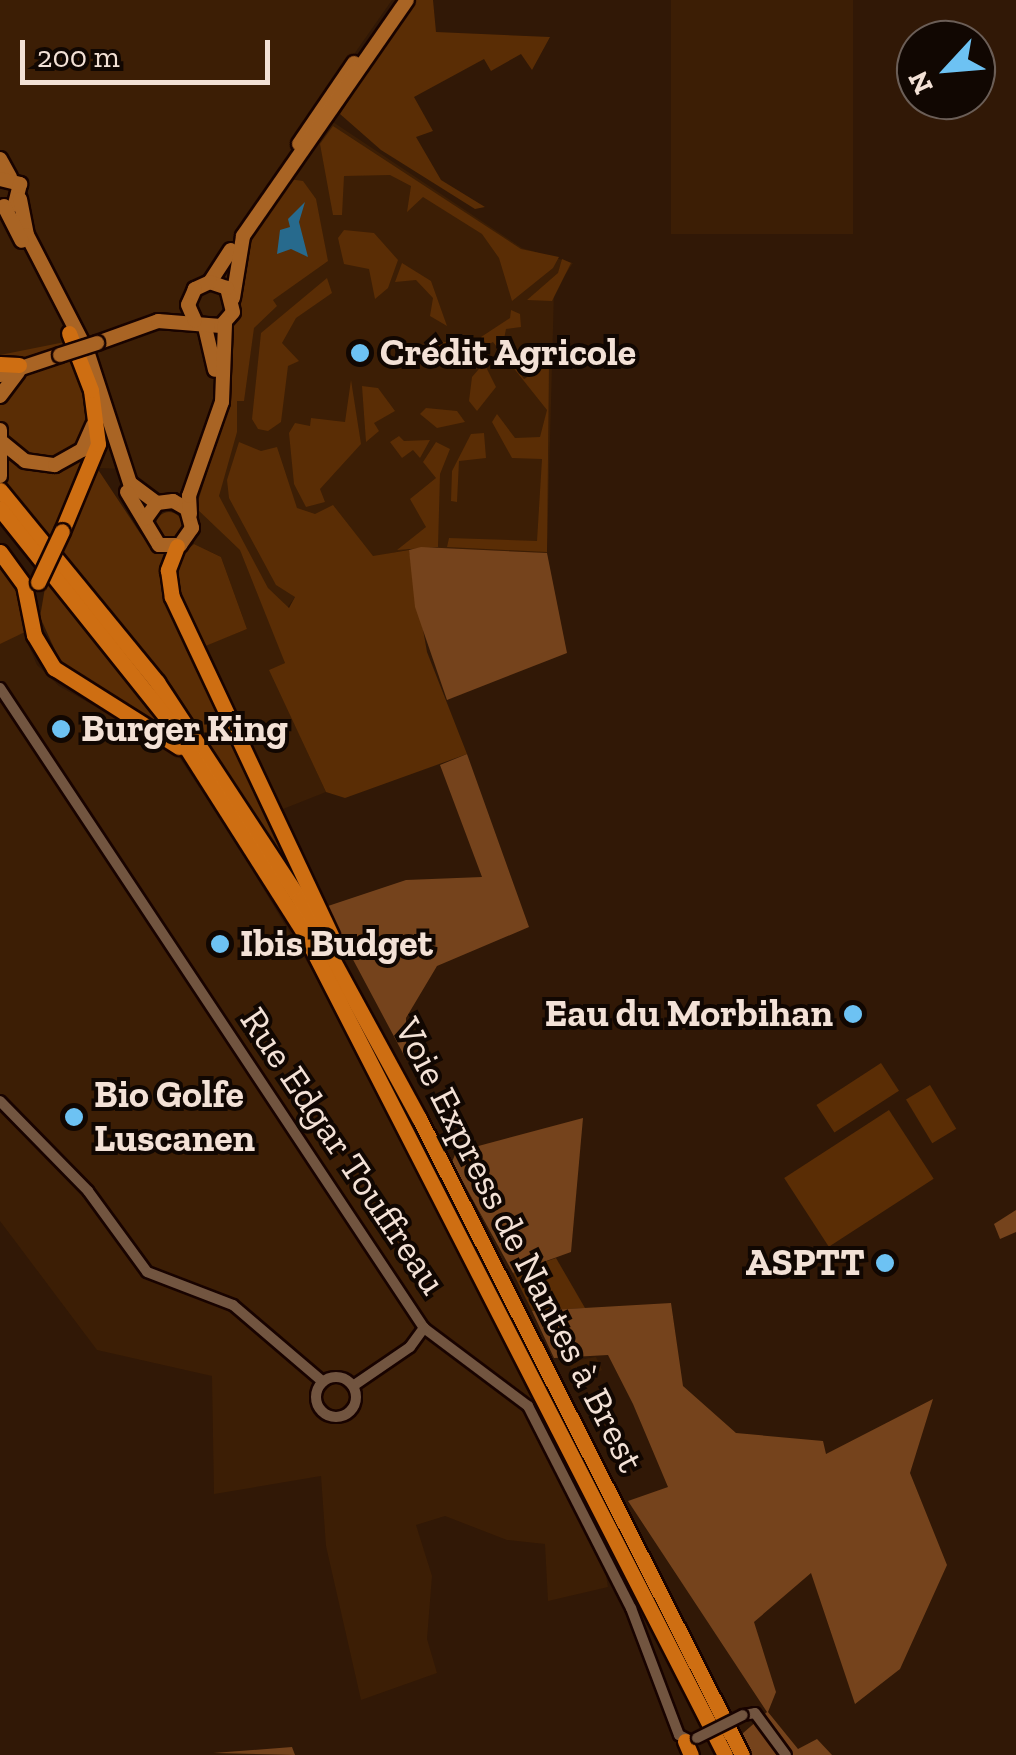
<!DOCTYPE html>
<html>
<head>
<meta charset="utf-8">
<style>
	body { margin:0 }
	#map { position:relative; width:1016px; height:1755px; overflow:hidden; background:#311806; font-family:"Zilla Slab",serif }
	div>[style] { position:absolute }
	.built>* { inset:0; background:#3c1e05; transform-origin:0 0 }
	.green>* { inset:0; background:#5a2d05; transform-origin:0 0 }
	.round { border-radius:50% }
	.forest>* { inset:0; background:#75431c }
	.water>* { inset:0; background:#276a8d }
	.roads { filter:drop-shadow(2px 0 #180300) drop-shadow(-2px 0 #180300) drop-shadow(0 2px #180300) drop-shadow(0 -2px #180300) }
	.minor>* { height:10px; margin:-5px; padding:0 5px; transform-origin:5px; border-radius:5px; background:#725540 }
	.minor>.ring { margin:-5px; padding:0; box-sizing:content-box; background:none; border:10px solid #725540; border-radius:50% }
	.major>* { height:14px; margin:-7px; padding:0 7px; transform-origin:7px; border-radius:7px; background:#a96424 }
	.highway>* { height:15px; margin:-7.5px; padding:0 7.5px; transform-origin:7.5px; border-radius:7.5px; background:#ce6e12 }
	.bridges { filter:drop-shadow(2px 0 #180300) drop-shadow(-2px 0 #180300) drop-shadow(0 2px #180300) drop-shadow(0 -2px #180300) }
	.minor-bridge>* { height:10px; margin:-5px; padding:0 5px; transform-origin:5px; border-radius:5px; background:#725540 }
	.major-bridge>* { height:14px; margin:-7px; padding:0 7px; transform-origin:7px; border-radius:7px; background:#a96424 }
	.highway-bridge>* { height:15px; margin:-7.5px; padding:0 7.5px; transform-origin:7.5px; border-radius:7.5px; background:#ce6e12 }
	.dots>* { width:28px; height:28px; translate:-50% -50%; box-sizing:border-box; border:5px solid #110702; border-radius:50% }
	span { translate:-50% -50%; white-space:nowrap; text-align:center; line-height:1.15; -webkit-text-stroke:8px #110702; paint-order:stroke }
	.poi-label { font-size:38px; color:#f3e1d6; font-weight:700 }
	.left { translate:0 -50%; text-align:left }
	.right { translate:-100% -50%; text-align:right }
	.street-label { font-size:38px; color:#f3e1d6 }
	.north { position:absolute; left:896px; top:20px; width:100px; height:100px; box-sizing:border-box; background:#110702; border:2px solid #6b5e57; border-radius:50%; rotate:244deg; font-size:28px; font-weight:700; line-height:40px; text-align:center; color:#f3e1d6 }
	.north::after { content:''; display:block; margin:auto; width:35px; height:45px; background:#6dc2f3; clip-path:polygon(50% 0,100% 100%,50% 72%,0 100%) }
	.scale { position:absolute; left:20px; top:40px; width:250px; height:45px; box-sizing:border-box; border:5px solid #f3e1d6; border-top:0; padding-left:12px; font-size:30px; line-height:35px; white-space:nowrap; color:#f3e1d6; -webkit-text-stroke:8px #110702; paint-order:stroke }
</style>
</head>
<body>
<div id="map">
	<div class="built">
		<div style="clip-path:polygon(0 0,392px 0,315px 110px,522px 248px,573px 263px,554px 291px,547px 553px,421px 547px,373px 557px,295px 597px,280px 618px,285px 663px,270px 670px,326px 792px,278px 811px,203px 646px,247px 629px,221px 557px,194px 544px,193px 508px,168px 494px,145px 494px,126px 469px,97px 468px,102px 448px,39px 351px,0 355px)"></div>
		<div style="left:671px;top:0;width:182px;height:234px"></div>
		<div style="clip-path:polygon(22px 630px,37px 665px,59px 686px,175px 751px,234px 839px,344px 1024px,596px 1519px,608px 1587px,548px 1601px,545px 1544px,507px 1540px,445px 1516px,416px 1525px,432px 1576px,427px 1639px,437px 1673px,361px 1700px,326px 1546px,321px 1476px,214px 1494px,212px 1376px,97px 1350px,0 1221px,0 642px)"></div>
		<div style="clip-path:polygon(596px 1357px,602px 1370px,577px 1382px,568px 1362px)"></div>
	</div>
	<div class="green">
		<div style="clip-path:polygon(413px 0,433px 0,436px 32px,550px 37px,532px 70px,521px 54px,491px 71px,484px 59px,414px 97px,433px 131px,416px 137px,441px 180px,485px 207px,475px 209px,381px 150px,340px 114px)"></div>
		<div style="clip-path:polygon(333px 126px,521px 249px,559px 257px,553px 268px,512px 301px,499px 258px,482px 234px,423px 197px,407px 212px,411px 186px,390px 175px,344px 176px,342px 215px,333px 215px,320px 144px)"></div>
		<div style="clip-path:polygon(289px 179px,303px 181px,316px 199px,328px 261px,273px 300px,277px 306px,254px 328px,244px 401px,237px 401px,237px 432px,219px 496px,268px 588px,289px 608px,295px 597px,276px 585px,229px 498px,227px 480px,239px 442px,261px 451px,277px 447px,297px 508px,315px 514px,333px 505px,373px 556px,409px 550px,427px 652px,467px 754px,345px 798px,326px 792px,269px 670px,285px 663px,240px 550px,196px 508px,230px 398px,231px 343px,249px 237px)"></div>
		<div style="clip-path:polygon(344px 230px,374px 233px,398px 260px,388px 288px,375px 299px,369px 269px,344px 264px,338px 238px)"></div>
		<div style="clip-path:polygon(562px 259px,571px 263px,552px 301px,527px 300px,558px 273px)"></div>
		<div style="clip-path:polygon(402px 263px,431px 281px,447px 326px,430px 316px,433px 298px,416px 280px,395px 282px)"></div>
		<div style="clip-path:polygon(327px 278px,332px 293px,296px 318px,282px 343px,299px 361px,288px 366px,281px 422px,268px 431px,258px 429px,252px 419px,261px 333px)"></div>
		<div style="clip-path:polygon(511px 310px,520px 314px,521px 327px,506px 329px,502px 349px,524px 379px,549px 364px,547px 552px,447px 547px,449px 538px,537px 541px,542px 459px,512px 458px,492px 422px,497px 414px,515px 438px,540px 437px,547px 410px,493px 342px,487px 345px,481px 337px,510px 318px)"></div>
		<div style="clip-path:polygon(439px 341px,457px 344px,475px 356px,463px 366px,436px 361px,430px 352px,422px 359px,415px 350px)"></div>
		<div style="clip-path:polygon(65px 342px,91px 380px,102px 448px,97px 468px,140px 533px,154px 551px,181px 555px,194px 544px,221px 557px,247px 629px,203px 647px,303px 888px,172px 686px,0 478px,0 355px)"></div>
		<div style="clip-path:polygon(484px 363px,496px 387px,477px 411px,469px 401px,472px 377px)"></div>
		<div style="clip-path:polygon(351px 380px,361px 444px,320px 489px,325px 502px,306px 507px,294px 484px,289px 433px,295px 423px,310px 426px,311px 418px,345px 422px)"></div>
		<div style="clip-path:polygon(362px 386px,378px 388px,395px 411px,374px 423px,379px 431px,366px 442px)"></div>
		<div style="clip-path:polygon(426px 408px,457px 411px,465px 422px,437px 428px,420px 414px)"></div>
		<div style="clip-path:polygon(484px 433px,486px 458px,459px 461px,457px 502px,451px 501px,452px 471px,471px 434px)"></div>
		<div style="clip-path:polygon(399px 436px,404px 441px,430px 440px,420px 458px,413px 450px,402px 458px,390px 442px)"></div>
		<div style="clip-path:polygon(436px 442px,450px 449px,440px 474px,438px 547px,397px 550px,426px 527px,410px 499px,436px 478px,423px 462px)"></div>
		<div class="round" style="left:156px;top:512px;width:26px;height:26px"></div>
		<div style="clip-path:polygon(0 557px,17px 578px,27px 631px,0 644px)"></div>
		<div style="clip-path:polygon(47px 576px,164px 727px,64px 670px,40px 617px)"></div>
		<div style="left:881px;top:1063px;width:33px;height:77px;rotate:57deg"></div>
		<div style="left:930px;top:1085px;width:51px;height:28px;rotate:59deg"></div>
		<div style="left:889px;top:1110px;width:82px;height:125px;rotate:57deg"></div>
		<div style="clip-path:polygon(556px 1258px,585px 1308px,532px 1311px,513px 1273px)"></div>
	</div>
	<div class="forest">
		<div style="clip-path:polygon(421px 547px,547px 553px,567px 653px,447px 700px,415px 607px,409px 550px)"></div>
		<div style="clip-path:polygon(467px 754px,529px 927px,437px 966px,406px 1018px,406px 1059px,325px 907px,406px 880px,482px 877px,440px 765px)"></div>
		<div style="clip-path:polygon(583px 1118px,571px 1252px,513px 1273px,452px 1162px,456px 1152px)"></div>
		<div style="clip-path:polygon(1016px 1210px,1016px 1232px,1000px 1239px,994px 1224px)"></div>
		<div style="clip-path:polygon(671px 1303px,683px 1386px,736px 1433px,823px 1441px,826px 1454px,933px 1399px,910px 1473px,947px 1565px,900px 1669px,855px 1704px,811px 1573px,754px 1622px,776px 1692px,768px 1712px,798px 1749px,817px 1739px,832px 1755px,752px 1755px,742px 1734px,767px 1712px,628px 1501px,668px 1487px,633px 1404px,608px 1355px,554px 1358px,532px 1311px)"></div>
		<div style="clip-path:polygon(292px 1747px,295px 1755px,213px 1753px)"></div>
	</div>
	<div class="water">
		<div style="clip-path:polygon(305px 202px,299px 222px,308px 257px,291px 249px,277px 254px,280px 230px,290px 227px,288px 219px)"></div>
	</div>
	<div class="roads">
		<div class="minor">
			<div style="left:0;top:688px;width:768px;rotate:56.48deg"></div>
			<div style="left:424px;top:1328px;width:130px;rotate:36.9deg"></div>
			<div style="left:528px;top:1406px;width:227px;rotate:63deg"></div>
			<div style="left:631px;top:1608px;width:136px;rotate:69.3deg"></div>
			<div style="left:679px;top:1735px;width:11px;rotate:27deg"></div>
			<div style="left:0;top:1101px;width:126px;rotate:45.6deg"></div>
			<div style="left:88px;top:1191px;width:100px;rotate:53.9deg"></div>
			<div style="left:147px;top:1272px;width:92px;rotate:21deg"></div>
			<div style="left:233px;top:1305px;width:118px;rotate:40.5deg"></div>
			<div class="ring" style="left:316px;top:1377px;width:30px;height:30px"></div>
			<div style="left:353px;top:1386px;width:69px;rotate:-34.4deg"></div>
			<div style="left:410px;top:1347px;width:24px;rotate:-54deg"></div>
			<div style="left:743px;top:1715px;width:12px;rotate:-9deg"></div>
			<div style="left:755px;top:1713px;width:52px;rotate:53.6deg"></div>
		</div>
		<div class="major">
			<div style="left:299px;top:144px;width:98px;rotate:-55.8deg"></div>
			<div style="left:0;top:159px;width:21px;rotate:61deg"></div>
			<div style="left:0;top:179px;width:21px;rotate:14deg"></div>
			<div style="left:20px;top:184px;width:21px;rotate:104deg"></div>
			<div style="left:20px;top:199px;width:37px;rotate:79deg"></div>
			<div style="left:27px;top:235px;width:131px;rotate:62.7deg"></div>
			<div style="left:87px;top:351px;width:139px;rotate:72deg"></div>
			<div style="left:130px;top:483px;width:34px;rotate:37deg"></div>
			<div style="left:4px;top:206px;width:39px;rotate:63deg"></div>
			<div style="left:210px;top:282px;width:38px;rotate:-57deg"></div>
			<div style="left:233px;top:298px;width:63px;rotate:-80.8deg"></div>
			<div style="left:243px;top:236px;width:287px;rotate:-55.2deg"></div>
			<div style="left:205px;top:327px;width:44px;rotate:76.9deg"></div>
			<div style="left:97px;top:343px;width:65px;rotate:-19.8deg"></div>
			<div style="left:158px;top:321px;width:63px;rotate:4.5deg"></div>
			<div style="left:221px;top:326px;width:18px;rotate:-49deg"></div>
			<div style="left:233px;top:312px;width:25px;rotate:-104deg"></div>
			<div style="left:227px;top:288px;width:18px;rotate:-161deg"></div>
			<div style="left:210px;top:282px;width:17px;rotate:155deg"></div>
			<div style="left:195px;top:289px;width:17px;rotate:114deg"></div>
			<div style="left:188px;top:305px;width:17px;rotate:66deg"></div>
			<div style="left:0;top:375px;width:63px;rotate:-18.4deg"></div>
			<div style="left:0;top:396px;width:30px;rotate:-53deg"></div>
			<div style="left:0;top:430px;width:46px;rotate:90deg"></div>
			<div style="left:3px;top:443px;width:28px;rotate:39deg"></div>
			<div style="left:25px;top:461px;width:30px;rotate:8deg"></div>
			<div style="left:55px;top:465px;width:31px;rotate:-29deg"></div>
			<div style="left:82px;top:450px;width:27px;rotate:-66deg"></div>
			<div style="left:127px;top:492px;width:62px;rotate:58.9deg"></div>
			<div style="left:159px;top:545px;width:21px"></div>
			<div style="left:180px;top:545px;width:21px;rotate:-55deg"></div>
			<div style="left:192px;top:528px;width:20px;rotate:-105deg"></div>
			<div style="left:187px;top:509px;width:16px;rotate:-150deg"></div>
			<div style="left:173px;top:501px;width:16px;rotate:173deg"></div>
			<div style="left:157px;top:503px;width:19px;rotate:126deg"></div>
			<div style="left:190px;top:514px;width:18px;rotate:-93deg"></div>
			<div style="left:189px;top:496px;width:100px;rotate:-70.7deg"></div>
			<div style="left:222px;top:402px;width:79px;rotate:-87.8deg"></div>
		</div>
		<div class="highway">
			<div style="left:0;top:364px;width:19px;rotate:3deg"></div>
			<div style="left:0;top:490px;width:248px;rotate:50.7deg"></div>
			<div style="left:157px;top:682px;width:261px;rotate:56.7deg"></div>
			<div style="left:300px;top:900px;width:248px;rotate:61.4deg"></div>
			<div style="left:419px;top:1118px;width:714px;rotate:63.11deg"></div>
			<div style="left:0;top:509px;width:273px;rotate:51.4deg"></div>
			<div style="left:170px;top:722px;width:252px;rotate:57.6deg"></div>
			<div style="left:305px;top:935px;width:921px;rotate:62.88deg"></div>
			<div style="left:62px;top:531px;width:94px;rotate:-67.5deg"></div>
			<div style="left:98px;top:444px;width:54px;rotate:-97.4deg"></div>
			<div style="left:91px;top:390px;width:61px;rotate:-111.1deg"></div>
			<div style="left:177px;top:546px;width:26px;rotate:111deg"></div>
			<div style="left:168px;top:570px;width:27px;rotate:82deg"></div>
			<div style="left:172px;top:597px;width:374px;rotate:64.8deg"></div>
			<div style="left:0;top:552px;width:41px;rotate:54deg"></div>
			<div style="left:24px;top:585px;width:51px;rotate:78.7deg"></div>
			<div style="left:34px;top:635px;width:39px;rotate:59deg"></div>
			<div style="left:54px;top:668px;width:148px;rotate:32.3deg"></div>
			<div style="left:685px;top:1741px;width:15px;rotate:67deg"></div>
		</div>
	</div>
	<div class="bridges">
		<div class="minor-bridge">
			<div style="left:697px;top:1738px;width:51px;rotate:-26.6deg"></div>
		</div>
		<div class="major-bridge">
			<div style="left:60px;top:355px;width:39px;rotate:-18deg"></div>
		</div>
		<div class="highway-bridge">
			<div style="left:38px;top:582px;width:56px;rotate:-64.8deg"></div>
		</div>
	</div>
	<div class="dots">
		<div style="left:360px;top:353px;background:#6dc2f3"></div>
		<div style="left:61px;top:729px;background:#6dc2f3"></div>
		<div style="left:220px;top:944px;background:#6dc2f3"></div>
		<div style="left:853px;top:1014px;background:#6dc2f3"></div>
		<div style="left:74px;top:1117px;background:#6dc2f3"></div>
		<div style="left:885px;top:1263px;background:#6dc2f3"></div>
	</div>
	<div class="poi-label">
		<span class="left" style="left:380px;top:353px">Crédit Agricole</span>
		<span class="left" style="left:81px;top:729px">Burger King</span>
		<span class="left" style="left:240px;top:944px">Ibis Budget</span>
		<span class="right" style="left:833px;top:1014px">Eau du Morbihan</span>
		<span class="left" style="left:94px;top:1117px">Bio Golfe<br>Luscanen</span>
		<span class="right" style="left:865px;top:1263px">ASPTT</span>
	</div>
	<div class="street-label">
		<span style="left:343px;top:1151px;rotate:56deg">Rue Edgar Touffreau</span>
		<span style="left:519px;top:1245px;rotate:63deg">Voie Express de Nantes à Brest</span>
	</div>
	<div class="north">N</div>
	<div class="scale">200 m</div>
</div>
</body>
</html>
